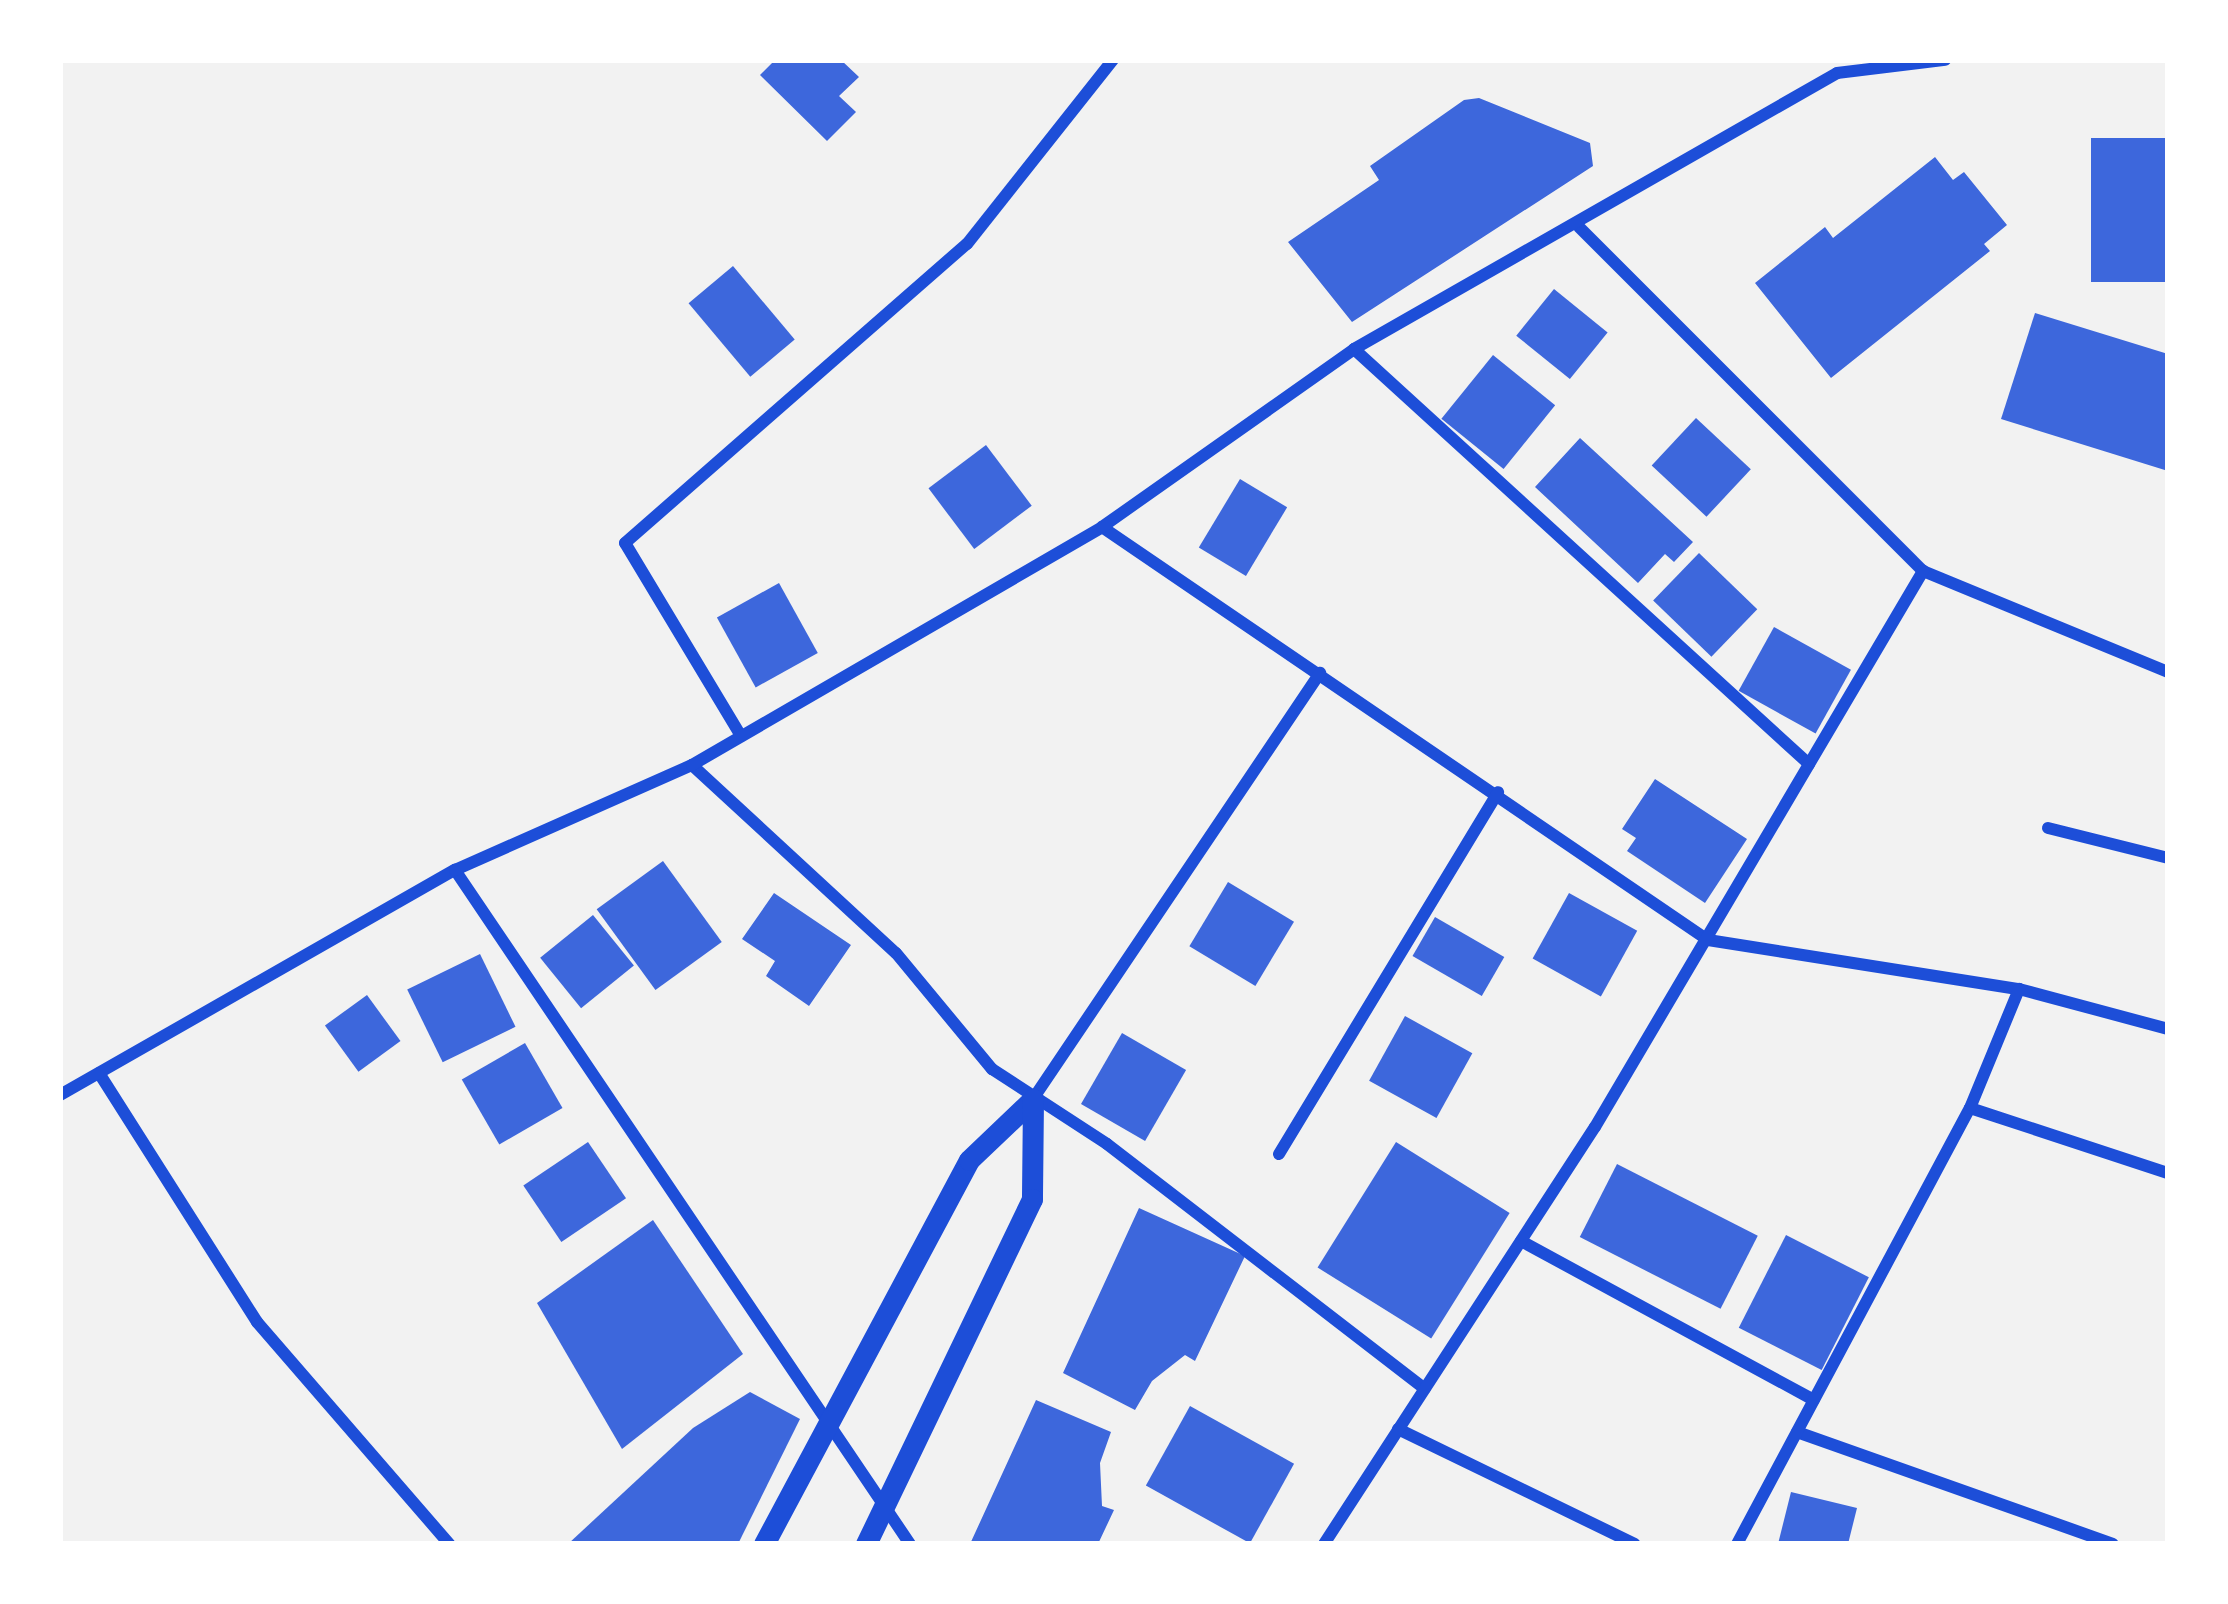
<!DOCTYPE html>
<html>
<head>
<meta charset="utf-8">
<style>
	body { margin:0 }
	#map { position:relative; width:2228px; height:1604px; overflow:hidden; background:#f2f2f2; font-family:Poppins,sans-serif }
	div>[style] { position:absolute }
	.building>* { inset:0; background:#3d67dc; transform-origin:0 0 }
	.minor>* { height:12px; margin:-6px; padding:0 6px; transform-origin:6px; border-radius:6px; background:#1d4ed8 }
	.tertiary>* { height:21px; margin:-10.5px; padding:0 10.5px; transform-origin:10.5px; border-radius:10.5px; background:#1d4ed8 }
	span { translate:-50% -50%; white-space:nowrap; text-align:center; line-height:1.15; -webkit-text-stroke:9px #fff; paint-order:stroke }
	.frame { position:absolute; inset:0; border:63px solid #fff; pointer-events:none }
</style>
</head>
<body>
<div id="map">
	<div class="building">
		<div style="clip-path:polygon(775px 60px,841px 60px,859px 77px,839px 96px,856px 112px,827px 141px,760px 75px)"></div>
		<div style="clip-path:polygon(1479px 98px,1590px 143px,1593px 166px,1352px 322px,1288px 242px,1379px 180px,1370px 166px,1464px 100px)"></div>
		<div style="left:2168px;top:138px;width:144px;height:77px;rotate:90deg"></div>
		<div style="clip-path:polygon(1935px 157px,1953px 180px,1964px 172px,2007px 225px,1984px 244px,1990px 251px,1831px 378px,1755px 283px,1825px 227px,1833px 238px)"></div>
		<div style="left:733px;top:266px;width:96px;height:58px;rotate:50deg"></div>
		<div style="left:1554px;top:289px;width:69px;height:60px;rotate:39deg"></div>
		<div style="clip-path:polygon(2035px 313px,2168px 354px,2168px 471px,2001px 419px)"></div>
		<div style="left:1493px;top:355px;width:80px;height:82px;rotate:39deg"></div>
		<div style="left:1696px;top:418px;width:75px;height:65px;rotate:43deg"></div>
		<div style="clip-path:polygon(1580px 438px,1693px 542px,1674px 562px,1665px 554px,1638px 583px,1535px 487px)"></div>
		<div style="left:986px;top:445px;width:76px;height:72px;rotate:53deg"></div>
		<div style="left:1240px;top:479px;width:55px;height:80px;rotate:31deg"></div>
		<div style="left:1699px;top:553px;width:81px;height:66px;rotate:44deg"></div>
		<div style="left:779px;top:583px;width:80px;height:71px;rotate:61deg"></div>
		<div style="left:1774px;top:627px;width:88px;height:73px;rotate:29deg"></div>
		<div style="clip-path:polygon(1655px 779px,1747px 839px,1705px 903px,1627px 851px,1636px 838px,1622px 829px)"></div>
		<div style="left:663px;top:861px;width:100px;height:82px;rotate:54deg"></div>
		<div style="left:1228px;top:882px;width:77px;height:75px;rotate:31deg"></div>
		<div style="clip-path:polygon(774px 893px,851px 945px,809px 1006px,766px 976px,775px 961px,742px 939px)"></div>
		<div style="left:1569px;top:893px;width:78px;height:75px;rotate:29deg"></div>
		<div style="left:593px;top:915px;width:65px;height:68px;rotate:51deg"></div>
		<div style="left:1435px;top:917px;width:80px;height:45px;rotate:30deg"></div>
		<div style="left:480px;top:954px;width:81px;height:81px;rotate:64deg"></div>
		<div style="left:367px;top:995px;width:57px;height:52px;rotate:54deg"></div>
		<div style="left:1405px;top:1016px;width:77px;height:74px;rotate:29deg"></div>
		<div style="left:1122px;top:1033px;width:74px;height:82px;rotate:30deg"></div>
		<div style="left:525px;top:1043px;width:75px;height:73px;rotate:60deg"></div>
		<div style="left:588px;top:1142px;width:68px;height:78px;rotate:56deg"></div>
		<div style="left:1396px;top:1142px;width:134px;height:148px;rotate:32deg"></div>
		<div style="left:1617px;top:1164px;width:158px;height:82px;rotate:27deg"></div>
		<div style="clip-path:polygon(1139px 1208px,1245px 1256px,1195px 1361px,1185px 1355px,1152px 1381px,1135px 1410px,1063px 1373px)"></div>
		<div style="clip-path:polygon(653px 1220px,743px 1354px,622px 1449px,537px 1303px)"></div>
		<div style="left:1786px;top:1235px;width:93px;height:104px;rotate:27deg"></div>
		<div style="clip-path:polygon(750px 1392px,800px 1419px,738px 1544px,568px 1544px,693px 1428px)"></div>
		<div style="clip-path:polygon(1036px 1400px,1111px 1432px,1100px 1463px,1102px 1506px,1114px 1510px,1098px 1544px,970px 1544px)"></div>
		<div style="left:1190px;top:1406px;width:119px;height:91px;rotate:29deg"></div>
		<div style="clip-path:polygon(1791px 1492px,1857px 1508px,1848px 1544px,1778px 1544px)"></div>
	</div>
	<div class="minor">
		<div style="left:1579px;top:227px;width:486px;rotate:45deg"></div>
		<div style="left:1923px;top:571px;width:265px;rotate:22.4deg"></div>
		<div style="left:1354px;top:349px;width:616px;rotate:42.37deg"></div>
		<div style="left:1102px;top:527px;width:733px;rotate:34.28deg"></div>
		<div style="left:1708px;top:940px;width:315px;rotate:9deg"></div>
		<div style="left:2019px;top:989px;width:154px;rotate:15deg"></div>
		<div style="left:741px;top:736px;width:225px;rotate:-121deg"></div>
		<div style="left:625px;top:543px;width:454px;rotate:-41.2deg"></div>
		<div style="left:967px;top:244px;width:235px;rotate:-51.6deg"></div>
		<div style="left:692px;top:765px;width:277px;rotate:42.7deg"></div>
		<div style="left:896px;top:953px;width:151px;rotate:50.4deg"></div>
		<div style="left:992px;top:1069px;width:137px;rotate:33.1deg"></div>
		<div style="left:1107px;top:1144px;width:401px;rotate:37.6deg"></div>
		<div style="left:2048px;top:828px;width:124px;rotate:14deg"></div>
		<div style="left:455px;top:870px;width:813px;rotate:55.98deg"></div>
		<div style="left:99px;top:1073px;width:295px;rotate:57.6deg"></div>
		<div style="left:257px;top:1322px;width:294px;rotate:49.1deg"></div>
		<div style="left:60px;top:1095px;width:455px;rotate:-29.7deg"></div>
		<div style="left:455px;top:870px;width:259px;rotate:-23.9deg"></div>
		<div style="left:692px;top:765px;width:474px;rotate:-30.1deg"></div>
		<div style="left:1102px;top:527px;width:309px;rotate:-35.2deg"></div>
		<div style="left:1354px;top:349px;width:556px;rotate:-29.74deg"></div>
		<div style="left:1837px;top:73px;width:109px;rotate:-6.9deg"></div>
		<div style="left:1033px;top:1099px;width:514px;rotate:-56.03deg"></div>
		<div style="left:1970px;top:1108px;width:208px;rotate:18.2deg"></div>
		<div style="left:1279px;top:1154px;width:423px;rotate:-58.8deg"></div>
		<div style="left:1521px;top:1241px;width:333px;rotate:28.5deg"></div>
		<div style="left:1398px;top:1429px;width:263px;rotate:25.9deg"></div>
		<div style="left:1797px;top:1432px;width:335px;rotate:19.5deg"></div>
		<div style="left:1324px;top:1544px;width:497px;rotate:-57deg"></div>
		<div style="left:1595px;top:1127px;width:646px;rotate:-59.46deg"></div>
		<div style="left:1737px;top:1544px;width:494px;rotate:-61.9deg"></div>
		<div style="left:1970px;top:1108px;width:129px;rotate:-67.6deg"></div>
	</div>
	<div class="tertiary">
		<div style="left:764px;top:1544px;width:435px;rotate:-61.9deg"></div>
		<div style="left:969px;top:1160px;width:88px;rotate:-43.6deg"></div>
		<div style="left:1033px;top:1099px;width:100px;rotate:90.6deg"></div>
		<div style="left:1032px;top:1199px;width:383px;rotate:115.7deg"></div>
	</div>
	<div class="frame"></div>
</div>
</body>
</html>
